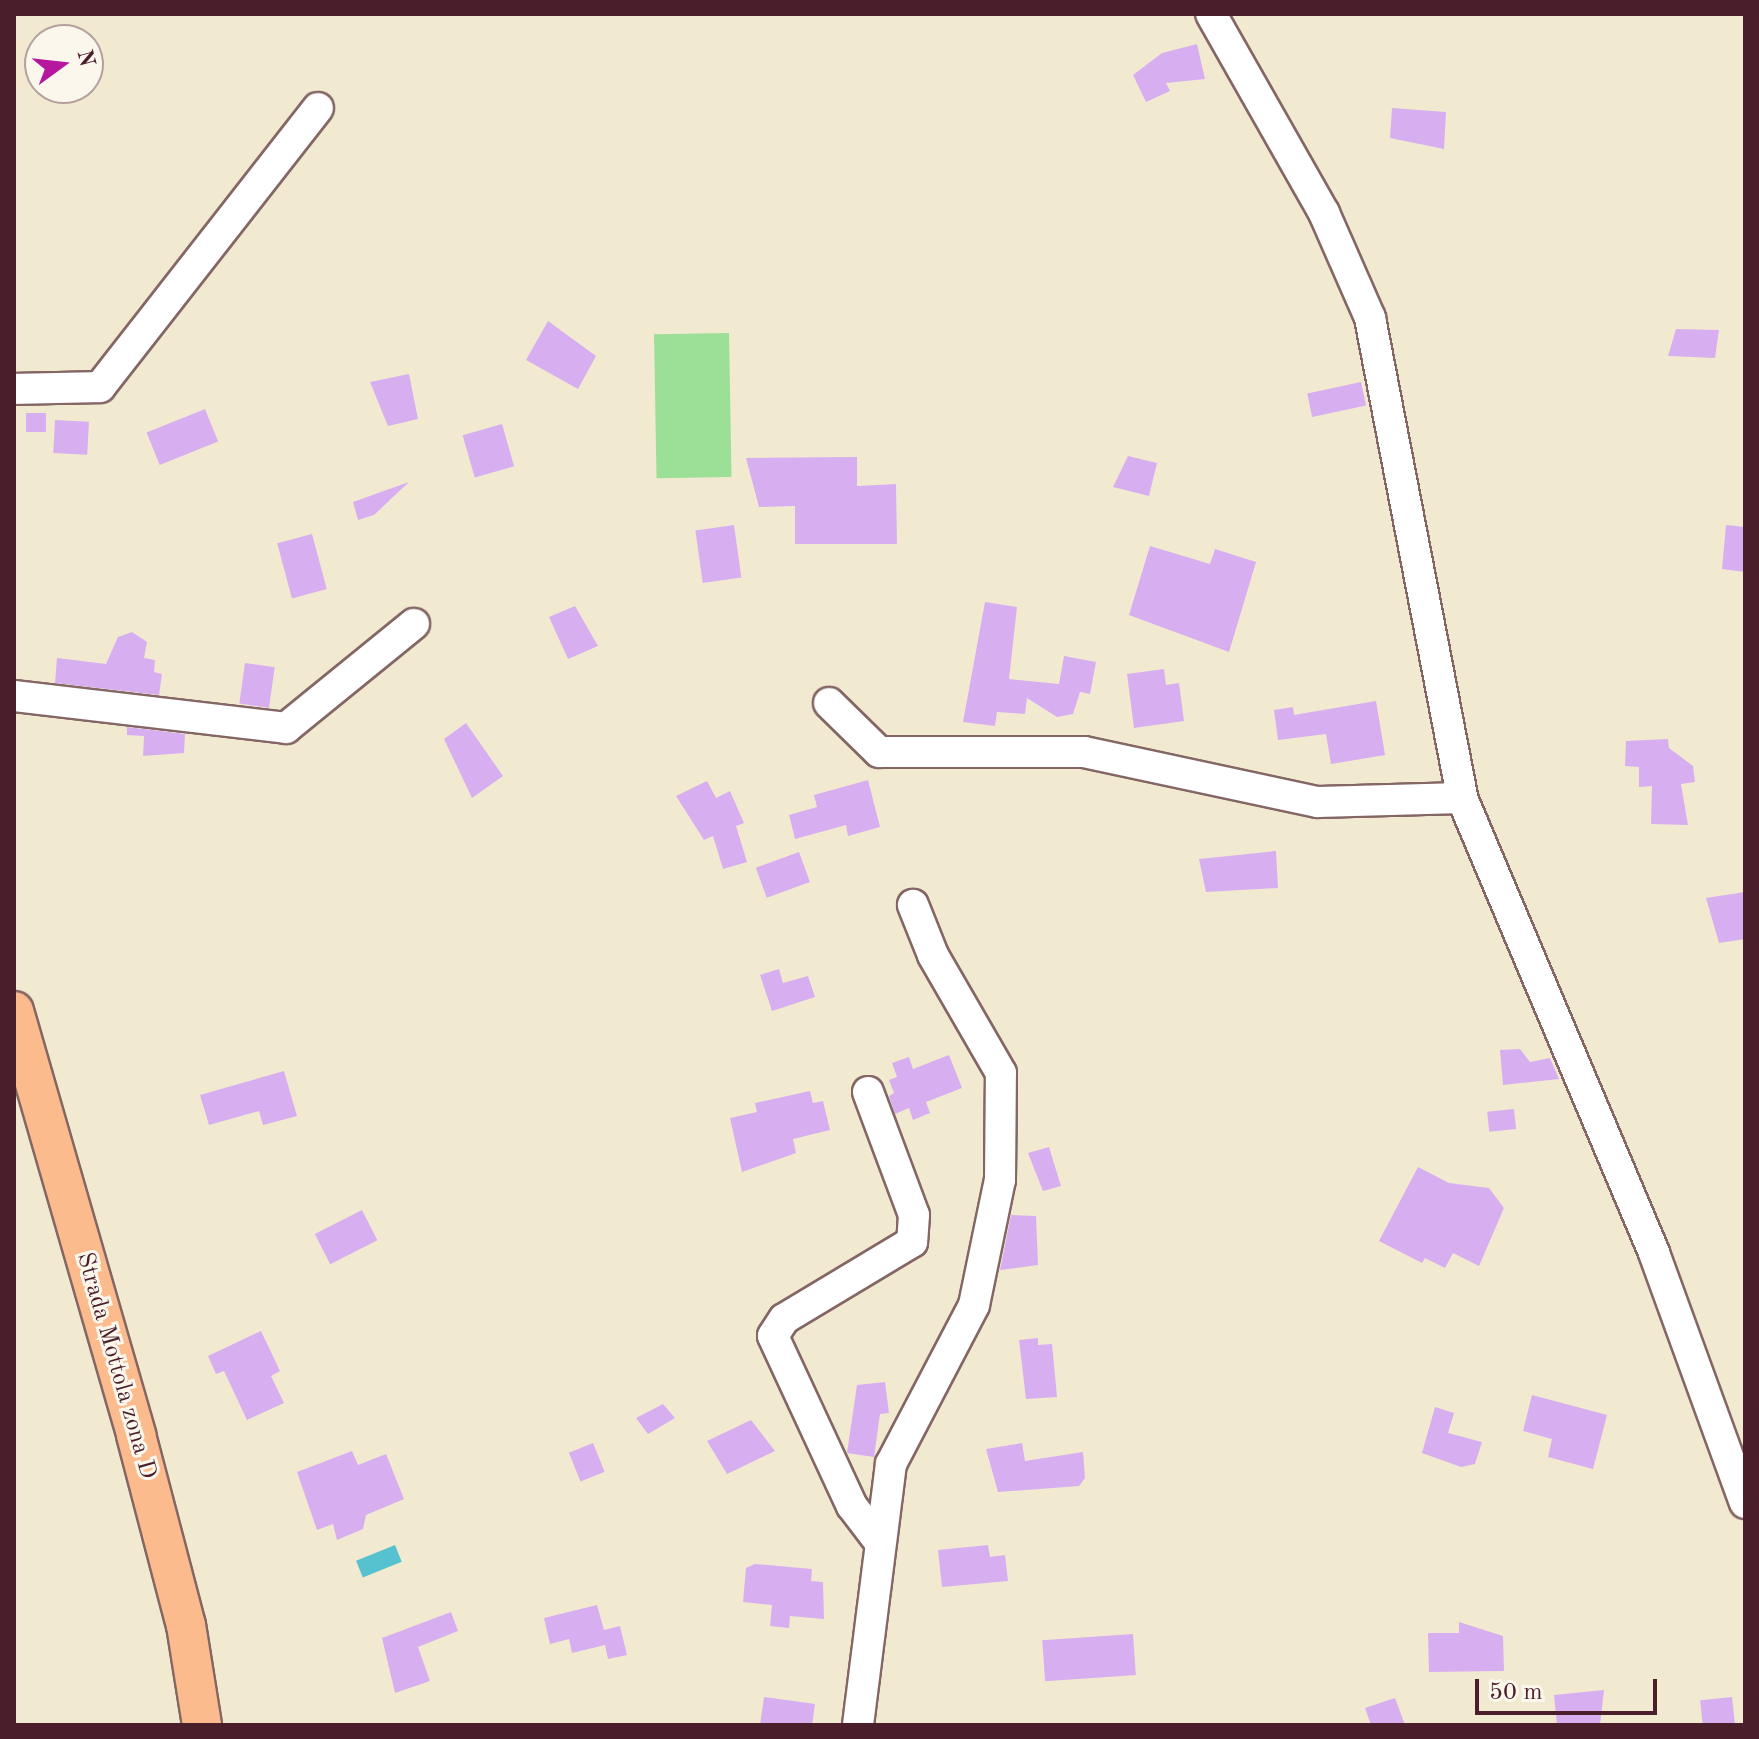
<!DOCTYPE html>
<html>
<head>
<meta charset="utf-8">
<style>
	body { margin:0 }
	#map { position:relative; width:1759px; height:1739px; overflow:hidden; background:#f1ead0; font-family:"Old Standard TT",serif }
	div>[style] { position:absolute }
	.green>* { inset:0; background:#9cdf96; transform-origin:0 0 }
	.water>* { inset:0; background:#56c2d0; transform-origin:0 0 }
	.building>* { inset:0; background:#d7aff1; transform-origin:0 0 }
	.roads { filter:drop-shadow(2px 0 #846665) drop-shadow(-2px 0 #846665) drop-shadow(0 2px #846665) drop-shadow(0 -2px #846665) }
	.minor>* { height:30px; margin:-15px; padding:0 15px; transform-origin:15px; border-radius:15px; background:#fff }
	.major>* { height:38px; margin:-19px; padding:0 19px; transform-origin:19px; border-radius:19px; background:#fbbb8c }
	span { translate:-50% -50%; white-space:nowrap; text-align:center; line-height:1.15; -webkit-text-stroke:6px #fbf7ec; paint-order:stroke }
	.street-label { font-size:24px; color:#4a1f2b }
	.frame { position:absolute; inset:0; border:16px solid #4a1f2b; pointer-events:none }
	.north { position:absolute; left:24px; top:24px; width:80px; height:80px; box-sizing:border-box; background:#fbf7ec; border:2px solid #b4a19f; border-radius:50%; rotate:75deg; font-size:22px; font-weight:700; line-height:32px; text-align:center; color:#4a1f2b }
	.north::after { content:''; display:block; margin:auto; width:28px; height:36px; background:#b5179e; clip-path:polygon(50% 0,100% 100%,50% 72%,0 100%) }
	.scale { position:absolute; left:1475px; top:1679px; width:182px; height:36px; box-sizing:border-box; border:4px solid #4a1f2b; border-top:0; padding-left:10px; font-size:24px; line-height:28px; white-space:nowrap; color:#4a1f2b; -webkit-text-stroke:6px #fbf7ec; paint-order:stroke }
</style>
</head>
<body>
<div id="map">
	<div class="green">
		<div style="left:729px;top:333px;width:144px;height:75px;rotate:89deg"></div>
	</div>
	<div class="water">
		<div style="left:395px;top:1545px;width:18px;height:42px;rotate:68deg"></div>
	</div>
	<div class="building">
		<div style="clip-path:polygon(1197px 44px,1205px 79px,1166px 83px,1170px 91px,1146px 102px,1133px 75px,1162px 53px)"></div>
		<div style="clip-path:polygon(1392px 108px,1446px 112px,1444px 149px,1390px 138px)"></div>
		<div style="clip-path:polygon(548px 321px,596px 356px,578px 389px,526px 360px)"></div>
		<div style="clip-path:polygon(1676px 329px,1719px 330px,1715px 358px,1668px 356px)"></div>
		<div style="clip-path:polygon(409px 374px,418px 419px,388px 426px,370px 382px)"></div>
		<div style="left:1361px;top:382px;width:24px;height:55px;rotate:78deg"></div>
		<div style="left:205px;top:409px;width:35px;height:63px;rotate:68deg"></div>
		<div style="left:26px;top:413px;width:20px;height:19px"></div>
		<div style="left:55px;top:420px;width:34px;height:33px;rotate:3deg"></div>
		<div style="left:502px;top:424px;width:44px;height:41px;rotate:74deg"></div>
		<div style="clip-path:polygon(1128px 456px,1157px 463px,1149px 496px,1113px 487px)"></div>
		<div style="clip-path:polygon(857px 457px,857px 486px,896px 484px,897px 544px,795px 544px,795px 506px,759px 507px,746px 458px)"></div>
		<div style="clip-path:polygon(409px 482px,374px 515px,358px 520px,353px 502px)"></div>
		<div style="left:734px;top:525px;width:53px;height:39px;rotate:82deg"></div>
		<div style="clip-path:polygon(1726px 525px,1745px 527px,1745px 572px,1722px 569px)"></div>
		<div style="left:312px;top:534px;width:57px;height:36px;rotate:75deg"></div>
		<div style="clip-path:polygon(1150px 546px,1210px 564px,1215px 549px,1256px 562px,1229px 652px,1129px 615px)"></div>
		<div style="clip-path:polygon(985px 602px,1017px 607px,1009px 679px,1059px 684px,1064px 656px,1096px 662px,1090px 694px,1080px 692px,1073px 714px,1057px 717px,1027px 698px,1025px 714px,997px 712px,995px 726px,963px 722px)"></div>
		<div style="clip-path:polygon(575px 606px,598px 646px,568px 659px,549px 617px)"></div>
		<div style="clip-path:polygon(132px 632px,147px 642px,144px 658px,155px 660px,154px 672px,162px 674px,159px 695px,55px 683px,57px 658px,106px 664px,118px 637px)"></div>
		<div style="left:245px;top:663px;width:30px;height:41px;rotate:8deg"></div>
		<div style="clip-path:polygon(1164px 669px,1166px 685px,1179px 683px,1184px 721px,1134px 728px,1127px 674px)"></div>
		<div style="clip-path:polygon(1376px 701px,1385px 755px,1331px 764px,1326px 734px,1278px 740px,1274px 710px,1293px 707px,1294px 715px)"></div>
		<div style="clip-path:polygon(466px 723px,503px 776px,472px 798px,444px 739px)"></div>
		<div style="clip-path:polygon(127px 727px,185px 734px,184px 753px,143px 756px,144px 736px,127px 735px)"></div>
		<div style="clip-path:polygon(1668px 739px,1669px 748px,1693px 766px,1695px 782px,1681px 784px,1688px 825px,1651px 824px,1652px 786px,1639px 787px,1639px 767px,1625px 766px,1626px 741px)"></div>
		<div style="clip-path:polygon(868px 780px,880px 827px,848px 836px,846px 825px,795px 839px,789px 815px,817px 807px,814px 795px)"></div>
		<div style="clip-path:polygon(707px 781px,716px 798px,730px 791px,744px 823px,736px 826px,747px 862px,723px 869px,713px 836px,704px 840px,676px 796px)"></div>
		<div style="clip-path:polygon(1276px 851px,1278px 888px,1206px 892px,1199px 859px)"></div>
		<div style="left:799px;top:852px;width:32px;height:46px;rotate:70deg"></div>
		<div style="clip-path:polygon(1745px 892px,1745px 939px,1719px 943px,1706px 898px)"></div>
		<div style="clip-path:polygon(779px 969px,783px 983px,808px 976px,815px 997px,772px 1011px,760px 975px)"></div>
		<div style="clip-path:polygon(1520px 1049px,1530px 1062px,1550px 1058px,1559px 1079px,1503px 1085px,1500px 1050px)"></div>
		<div style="clip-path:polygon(949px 1055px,962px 1088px,926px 1102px,930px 1113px,913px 1120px,909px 1108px,895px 1114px,889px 1096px,894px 1093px,889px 1080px,897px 1077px,892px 1063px,909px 1057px,913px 1069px)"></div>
		<div style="clip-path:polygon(284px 1071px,297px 1116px,263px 1125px,259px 1111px,209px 1125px,200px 1095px)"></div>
		<div style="clip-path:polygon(810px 1091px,813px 1103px,823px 1101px,830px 1130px,793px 1139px,796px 1153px,742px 1172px,730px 1118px,757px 1112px,755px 1103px)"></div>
		<div style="left:1514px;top:1109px;width:20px;height:27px;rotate:84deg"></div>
		<div style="clip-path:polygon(1049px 1147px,1061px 1186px,1043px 1191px,1028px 1153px)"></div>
		<div style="clip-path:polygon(1418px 1167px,1449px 1183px,1489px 1188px,1504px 1208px,1479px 1266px,1453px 1253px,1445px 1268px,1425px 1258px,1422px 1263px,1379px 1241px)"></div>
		<div style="left:362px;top:1210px;width:34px;height:53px;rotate:63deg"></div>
		<div style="clip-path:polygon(1011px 1215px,1036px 1216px,1038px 1265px,1000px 1270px)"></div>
		<div style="clip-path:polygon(261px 1331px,280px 1371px,271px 1376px,284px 1403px,247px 1420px,224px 1371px,216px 1374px,208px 1356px)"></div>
		<div style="clip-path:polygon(1038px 1338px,1038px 1345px,1052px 1344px,1057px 1397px,1026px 1399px,1019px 1340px)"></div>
		<div style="clip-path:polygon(885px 1382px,889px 1413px,880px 1414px,874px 1457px,847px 1453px,857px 1385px)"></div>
		<div style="clip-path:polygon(1532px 1395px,1607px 1415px,1593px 1469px,1548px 1457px,1552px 1439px,1523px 1431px)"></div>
		<div style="clip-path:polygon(663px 1404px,675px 1418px,648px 1434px,636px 1418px)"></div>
		<div style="clip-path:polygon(1435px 1407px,1454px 1413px,1448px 1433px,1482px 1442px,1475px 1464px,1461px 1467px,1422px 1453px)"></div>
		<div style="clip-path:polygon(751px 1420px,775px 1451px,727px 1474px,707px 1441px)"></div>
		<div style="left:593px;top:1443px;width:31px;height:26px;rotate:68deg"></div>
		<div style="clip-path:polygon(1022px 1443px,1025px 1461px,1083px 1452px,1085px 1478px,1079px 1486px,998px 1492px,986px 1449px)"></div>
		<div style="clip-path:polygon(352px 1451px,358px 1465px,386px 1454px,404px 1499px,366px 1515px,363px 1529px,337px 1540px,333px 1524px,317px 1530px,297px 1472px)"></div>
		<div style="clip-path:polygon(988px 1545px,990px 1557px,1005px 1555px,1008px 1581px,942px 1587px,938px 1550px)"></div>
		<div style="clip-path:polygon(755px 1564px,812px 1569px,811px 1581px,823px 1582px,824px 1619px,790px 1616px,789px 1628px,770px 1626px,772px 1605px,743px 1602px,746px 1568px)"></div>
		<div style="clip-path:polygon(597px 1605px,604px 1630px,620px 1626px,627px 1655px,608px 1659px,605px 1645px,572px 1653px,569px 1639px,550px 1644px,544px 1618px)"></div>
		<div style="clip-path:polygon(451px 1612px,458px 1631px,418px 1647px,430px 1681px,395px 1693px,382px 1638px)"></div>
		<div style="clip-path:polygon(1459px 1622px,1503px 1636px,1504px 1671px,1429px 1672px,1428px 1633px,1459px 1633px)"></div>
		<div style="left:1133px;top:1634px;width:41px;height:91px;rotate:86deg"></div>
		<div style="clip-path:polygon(1604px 1690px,1600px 1725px,1557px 1725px,1554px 1695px)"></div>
		<div style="clip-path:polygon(764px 1697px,815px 1704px,812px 1725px,760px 1725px)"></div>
		<div style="left:1732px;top:1697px;width:28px;height:32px;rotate:84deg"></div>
		<div style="clip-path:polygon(1395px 1698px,1405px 1725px,1371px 1725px,1365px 1708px)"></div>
	</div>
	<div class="roads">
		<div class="minor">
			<div style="left:1211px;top:14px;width:229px;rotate:60.4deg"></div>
			<div style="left:1324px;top:213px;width:115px;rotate:66.3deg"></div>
			<div style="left:1370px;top:318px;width:489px;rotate:79.1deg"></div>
			<div style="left:1462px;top:798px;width:494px;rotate:67.1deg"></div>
			<div style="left:1654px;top:1253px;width:266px;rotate:70deg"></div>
			<div style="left:14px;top:389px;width:86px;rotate:-1.3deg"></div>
			<div style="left:100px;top:387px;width:354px;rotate:-52deg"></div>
			<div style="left:14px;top:696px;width:274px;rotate:6.7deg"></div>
			<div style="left:286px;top:728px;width:165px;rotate:-39.1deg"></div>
			<div style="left:829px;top:703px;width:70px;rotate:44.4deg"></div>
			<div style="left:879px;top:752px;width:205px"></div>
			<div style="left:1084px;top:752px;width:239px;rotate:12.1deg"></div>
			<div style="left:1318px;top:802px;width:144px;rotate:-1.6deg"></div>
			<div style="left:868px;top:1092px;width:131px;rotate:69.5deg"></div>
			<div style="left:914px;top:1215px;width:27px;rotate:94deg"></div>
			<div style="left:912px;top:1242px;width:149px;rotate:149deg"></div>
			<div style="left:784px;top:1319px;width:20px;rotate:123deg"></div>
			<div style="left:773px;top:1336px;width:187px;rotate:65.1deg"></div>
			<div style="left:852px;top:1506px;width:43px;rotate:52.6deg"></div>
			<div style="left:858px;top:1725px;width:263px;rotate:-82.8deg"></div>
			<div style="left:891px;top:1464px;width:179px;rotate:-62.4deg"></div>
			<div style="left:974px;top:1305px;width:128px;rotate:-78.3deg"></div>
			<div style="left:1000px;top:1180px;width:107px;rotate:-89.5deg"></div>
			<div style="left:1001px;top:1073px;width:136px;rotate:-120deg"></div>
			<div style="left:933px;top:955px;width:54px;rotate:-111.8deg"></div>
		</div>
		<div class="major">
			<div style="left:14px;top:1011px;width:441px;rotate:73.9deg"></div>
			<div style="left:136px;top:1435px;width:196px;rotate:75.3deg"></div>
			<div style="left:186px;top:1625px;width:101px;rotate:80.9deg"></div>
		</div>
	</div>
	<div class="street-label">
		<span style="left:115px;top:1366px;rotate:74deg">Strada Mottola zona D</span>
	</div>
	<div class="frame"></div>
	<div class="north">N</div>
	<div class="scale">50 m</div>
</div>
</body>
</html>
